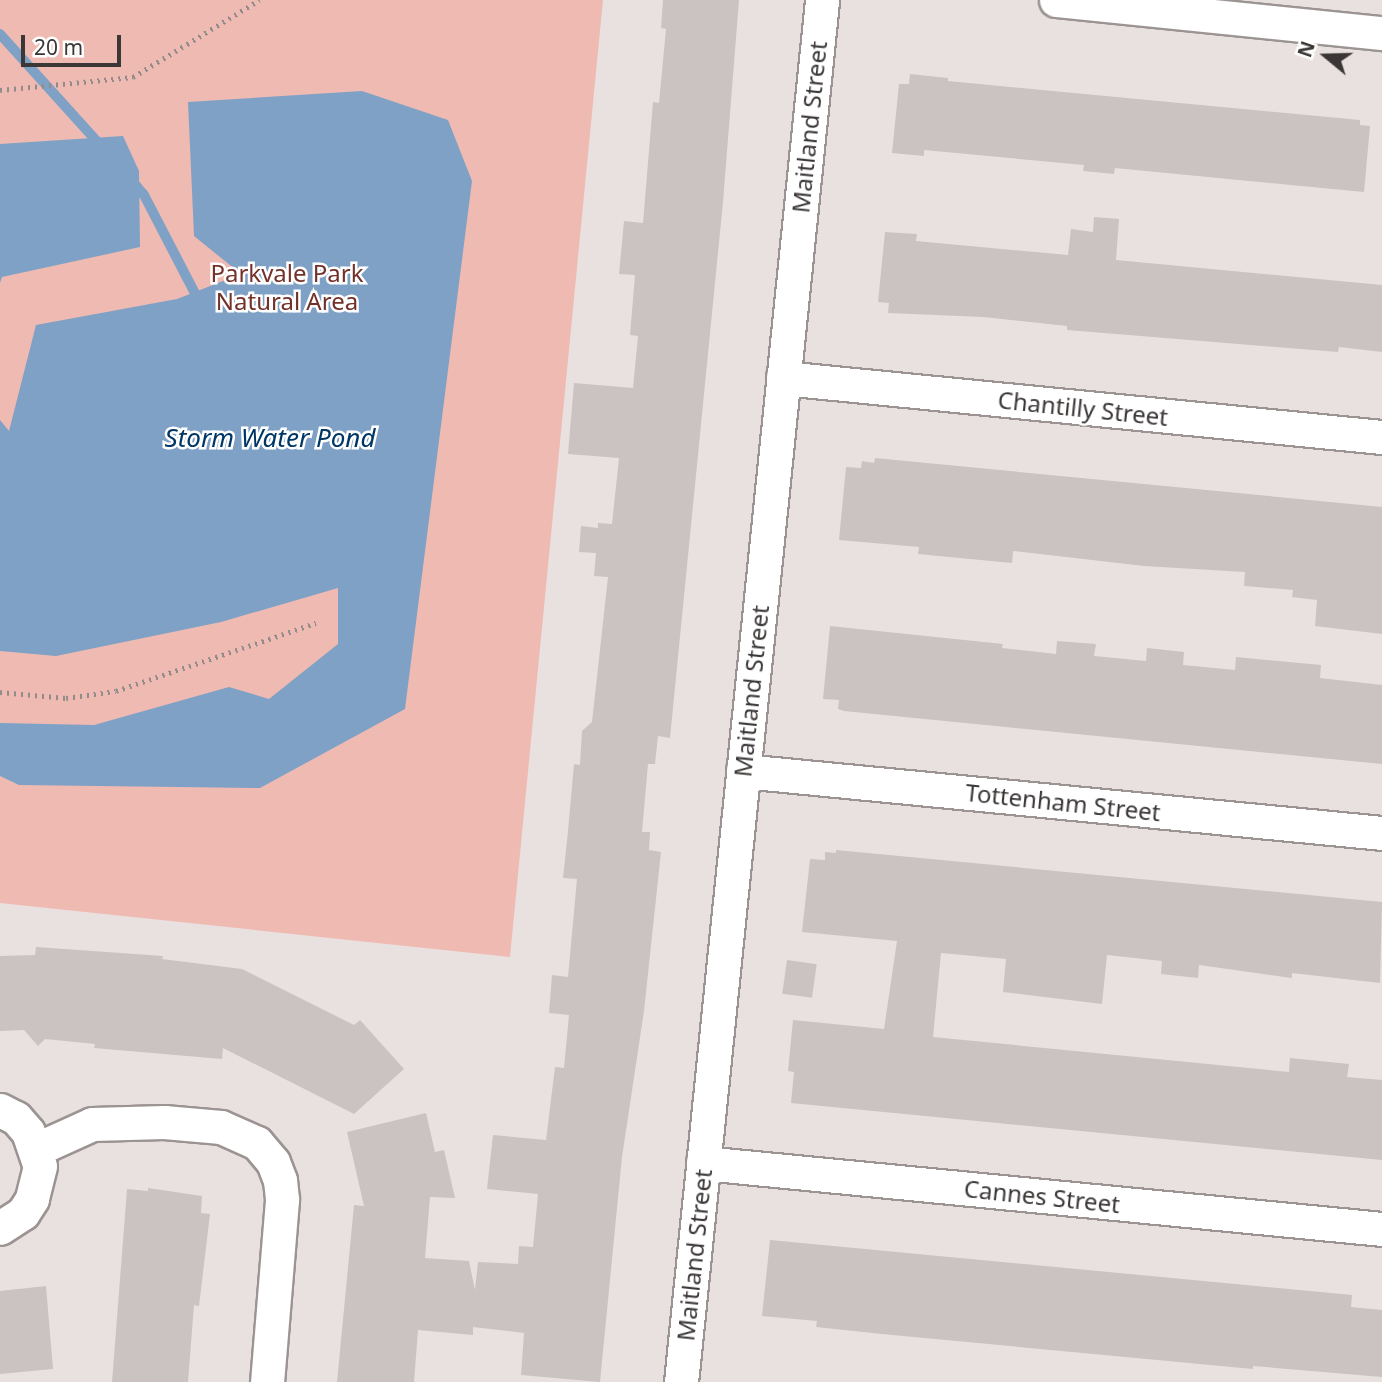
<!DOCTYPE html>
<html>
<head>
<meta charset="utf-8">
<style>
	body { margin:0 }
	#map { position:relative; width:1382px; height:1382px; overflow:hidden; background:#e9e1e0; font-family:"Noto Sans",sans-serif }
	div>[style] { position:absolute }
	.green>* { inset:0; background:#efbab2 }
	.water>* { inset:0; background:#7fa1c5 }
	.stream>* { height:10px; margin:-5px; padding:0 5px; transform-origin:5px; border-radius:5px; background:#7fa1c5 }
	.building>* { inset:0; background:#cac3c2; transform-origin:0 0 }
	.path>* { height:4.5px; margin-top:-2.25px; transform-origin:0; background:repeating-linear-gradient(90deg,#918c8b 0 2px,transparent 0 7px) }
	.roads { filter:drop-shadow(2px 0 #9b9493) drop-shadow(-2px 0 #9b9493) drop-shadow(0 2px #9b9493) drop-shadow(0 -2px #9b9493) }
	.minor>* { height:33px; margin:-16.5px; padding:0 16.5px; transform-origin:16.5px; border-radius:16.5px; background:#fff }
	span { translate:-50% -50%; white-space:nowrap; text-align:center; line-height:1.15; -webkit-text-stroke:5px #fff; paint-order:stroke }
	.street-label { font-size:24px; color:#3a3736 }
	.park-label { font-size:24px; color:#73312a }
	.water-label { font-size:26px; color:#003664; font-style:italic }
	.north { position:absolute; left:1291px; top:21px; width:70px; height:70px; -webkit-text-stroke:5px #fff; paint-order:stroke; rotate:289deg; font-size:19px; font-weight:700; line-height:28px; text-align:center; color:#3a3736 }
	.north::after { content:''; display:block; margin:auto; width:24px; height:32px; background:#3a3736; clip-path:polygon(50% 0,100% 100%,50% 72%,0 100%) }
	.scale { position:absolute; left:21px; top:35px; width:100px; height:32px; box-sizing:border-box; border:4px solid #3a3736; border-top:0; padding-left:9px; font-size:21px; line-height:24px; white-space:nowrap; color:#3a3736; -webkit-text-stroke:5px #fff; paint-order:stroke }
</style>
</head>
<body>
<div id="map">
	<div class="green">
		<div style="clip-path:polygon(0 0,603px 0,510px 957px,0 903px)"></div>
	</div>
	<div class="water">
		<div style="clip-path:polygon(362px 91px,448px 120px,472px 181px,405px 709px,260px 788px,19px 785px,0 776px,0 723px,94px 725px,229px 687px,269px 699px,338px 644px,338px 588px,221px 622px,56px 656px,0 651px,0 420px,9px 431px,36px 325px,177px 299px,241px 274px,194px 236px,188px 102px)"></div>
		<div style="clip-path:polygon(123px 136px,139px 171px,140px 247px,2px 277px,0 283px,0 144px)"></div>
	</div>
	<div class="stream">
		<div style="left:0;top:34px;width:152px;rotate:47.9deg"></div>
		<div style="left:133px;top:182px;width:17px;rotate:50deg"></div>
		<div style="left:144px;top:195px;width:122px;rotate:62.6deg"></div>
	</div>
	<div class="building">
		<div style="clip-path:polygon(663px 0,739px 0,723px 202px,670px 738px,658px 736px,655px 764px,648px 764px,642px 832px,650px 832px,649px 850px,661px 852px,644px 1011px,622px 1157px,600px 1382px,521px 1375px,524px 1333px,473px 1327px,473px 1335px,418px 1330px,414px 1382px,337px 1382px,354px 1205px,364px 1206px,347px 1132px,426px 1113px,435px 1152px,444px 1150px,455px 1198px,430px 1197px,425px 1258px,469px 1261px,475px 1290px,478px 1262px,518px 1264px,519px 1246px,533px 1247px,538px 1194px,487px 1189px,493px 1135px,546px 1140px,555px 1067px,564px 1068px,569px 1015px,549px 1013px,552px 975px,568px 977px,577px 879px,563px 878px,568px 831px,574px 764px,580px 765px,582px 731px,592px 722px,608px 577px,594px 576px,596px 553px,579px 552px,581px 526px,598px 528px,598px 523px,612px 524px,619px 458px,568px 454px,574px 383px,633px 388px,638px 336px,630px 335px,635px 275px,619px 274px,624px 221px,643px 223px,653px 102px,659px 103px,666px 29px,661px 28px)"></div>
		<div style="clip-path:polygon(910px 74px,948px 78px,948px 81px,1360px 120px,1360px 125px,1370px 126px,1364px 192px,1115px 168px,1114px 174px,1083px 171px,1084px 165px,924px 150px,924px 156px,892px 153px,899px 84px,909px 84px)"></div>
		<div style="clip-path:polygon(1094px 217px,1119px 219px,1116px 260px,1382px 285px,1382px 352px,1339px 347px,1338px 352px,1067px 330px,1067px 326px,983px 317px,888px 313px,889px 303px,878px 302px,885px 232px,917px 234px,916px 241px,1068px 255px,1071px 229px,1093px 232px)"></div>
		<div style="clip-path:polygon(875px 458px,1382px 507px,1382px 634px,1315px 626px,1317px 600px,1292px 597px,1293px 590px,1244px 586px,1245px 572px,1144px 566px,1013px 551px,1012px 563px,918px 554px,919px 547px,839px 540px,846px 467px,861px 468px,862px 461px,874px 463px)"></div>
		<div style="clip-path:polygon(830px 626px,1003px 644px,1002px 648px,1056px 654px,1057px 641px,1096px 644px,1094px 656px,1146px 661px,1147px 648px,1184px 652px,1183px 665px,1235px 670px,1236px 657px,1321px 665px,1320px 678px,1382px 685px,1382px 764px,844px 711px,838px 709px,839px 700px,823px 699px)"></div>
		<div style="clip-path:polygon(836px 850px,1382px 902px,1380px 983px,1292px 973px,1292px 978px,1199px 965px,1198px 978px,1161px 974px,1162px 961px,1107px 955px,1102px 1004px,1003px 992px,1006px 959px,941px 953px,933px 1037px,1289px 1072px,1290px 1058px,1349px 1064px,1347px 1077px,1382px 1080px,1382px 1160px,791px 1103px,794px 1072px,788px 1071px,793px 1020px,884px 1029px,897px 941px,802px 932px,810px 859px,825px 860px,825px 852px,836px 853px)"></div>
		<div style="clip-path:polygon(36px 947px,163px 956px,162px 959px,242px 969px,354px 1025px,360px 1020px,404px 1069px,354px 1114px,223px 1048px,222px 1059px,94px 1048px,95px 1044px,45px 1039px,38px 1046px,24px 1030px,0 1031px,0 956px,35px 955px)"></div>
		<div style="left:787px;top:960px;width:30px;height:34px;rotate:8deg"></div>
		<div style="clip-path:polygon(148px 1188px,202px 1196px,201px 1213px,210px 1214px,199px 1306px,194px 1305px,188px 1382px,112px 1382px,127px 1189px,148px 1191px)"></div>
		<div style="clip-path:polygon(770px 1240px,1352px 1295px,1351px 1307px,1382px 1310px,1382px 1377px,1253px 1366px,1253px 1369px,882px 1334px,816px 1327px,817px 1321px,762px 1316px)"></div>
		<div style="clip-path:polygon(46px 1286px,53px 1369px,0 1374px,0 1291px)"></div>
	</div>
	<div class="path">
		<div style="left:0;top:90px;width:134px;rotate:-5.6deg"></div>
		<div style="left:133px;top:77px;width:148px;rotate:-31.4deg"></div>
		<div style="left:0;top:692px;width:66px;rotate:5.2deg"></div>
		<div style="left:66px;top:698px;width:50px;rotate:-8deg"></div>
		<div style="left:116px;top:691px;width:211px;rotate:-18.8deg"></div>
	</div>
	<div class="roads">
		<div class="minor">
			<div style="left:1056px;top:0;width:328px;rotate:5.8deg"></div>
			<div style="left:783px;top:378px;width:602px;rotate:5.63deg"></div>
			<div style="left:743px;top:771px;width:642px;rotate:5.54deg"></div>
			<div style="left:0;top:1110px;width:18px;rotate:27deg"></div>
			<div style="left:16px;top:1118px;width:18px;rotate:49deg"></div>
			<div style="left:28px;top:1132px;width:36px;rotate:71deg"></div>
			<div style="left:40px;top:1166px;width:34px;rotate:104deg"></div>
			<div style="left:32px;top:1199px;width:17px;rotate:123deg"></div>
			<div style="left:23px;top:1213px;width:27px;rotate:147deg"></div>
			<div style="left:37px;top:1149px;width:60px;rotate:-24.4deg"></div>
			<div style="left:92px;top:1124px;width:72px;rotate:-1.6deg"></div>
			<div style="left:164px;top:1122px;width:57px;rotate:5deg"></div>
			<div style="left:221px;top:1127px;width:39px;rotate:24deg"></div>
			<div style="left:257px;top:1143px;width:25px;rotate:50deg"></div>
			<div style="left:273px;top:1162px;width:19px;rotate:69deg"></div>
			<div style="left:280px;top:1180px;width:20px;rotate:84deg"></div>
			<div style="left:282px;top:1200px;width:183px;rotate:94.7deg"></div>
			<div style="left:703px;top:1163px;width:682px;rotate:5.55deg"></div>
			<div style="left:681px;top:1382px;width:1389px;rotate:-84.17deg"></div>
		</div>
	</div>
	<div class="street-label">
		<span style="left:809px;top:127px;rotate:-84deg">Maitland Street</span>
		<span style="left:1083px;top:408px;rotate:6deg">Chantilly Street</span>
		<span style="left:751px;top:691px;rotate:-84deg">Maitland Street</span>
		<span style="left:1063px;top:802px;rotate:6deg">Tottenham Street</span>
		<span style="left:1042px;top:1196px;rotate:6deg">Cannes Street</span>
		<span style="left:694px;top:1255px;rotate:-84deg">Maitland Street</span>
	</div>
	<div class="park-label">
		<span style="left:287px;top:287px">Parkvale Park<br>Natural Area</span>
	</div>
	<div class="water-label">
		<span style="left:270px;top:438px">Storm Water Pond</span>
	</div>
	<div class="north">N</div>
	<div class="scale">20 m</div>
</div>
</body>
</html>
